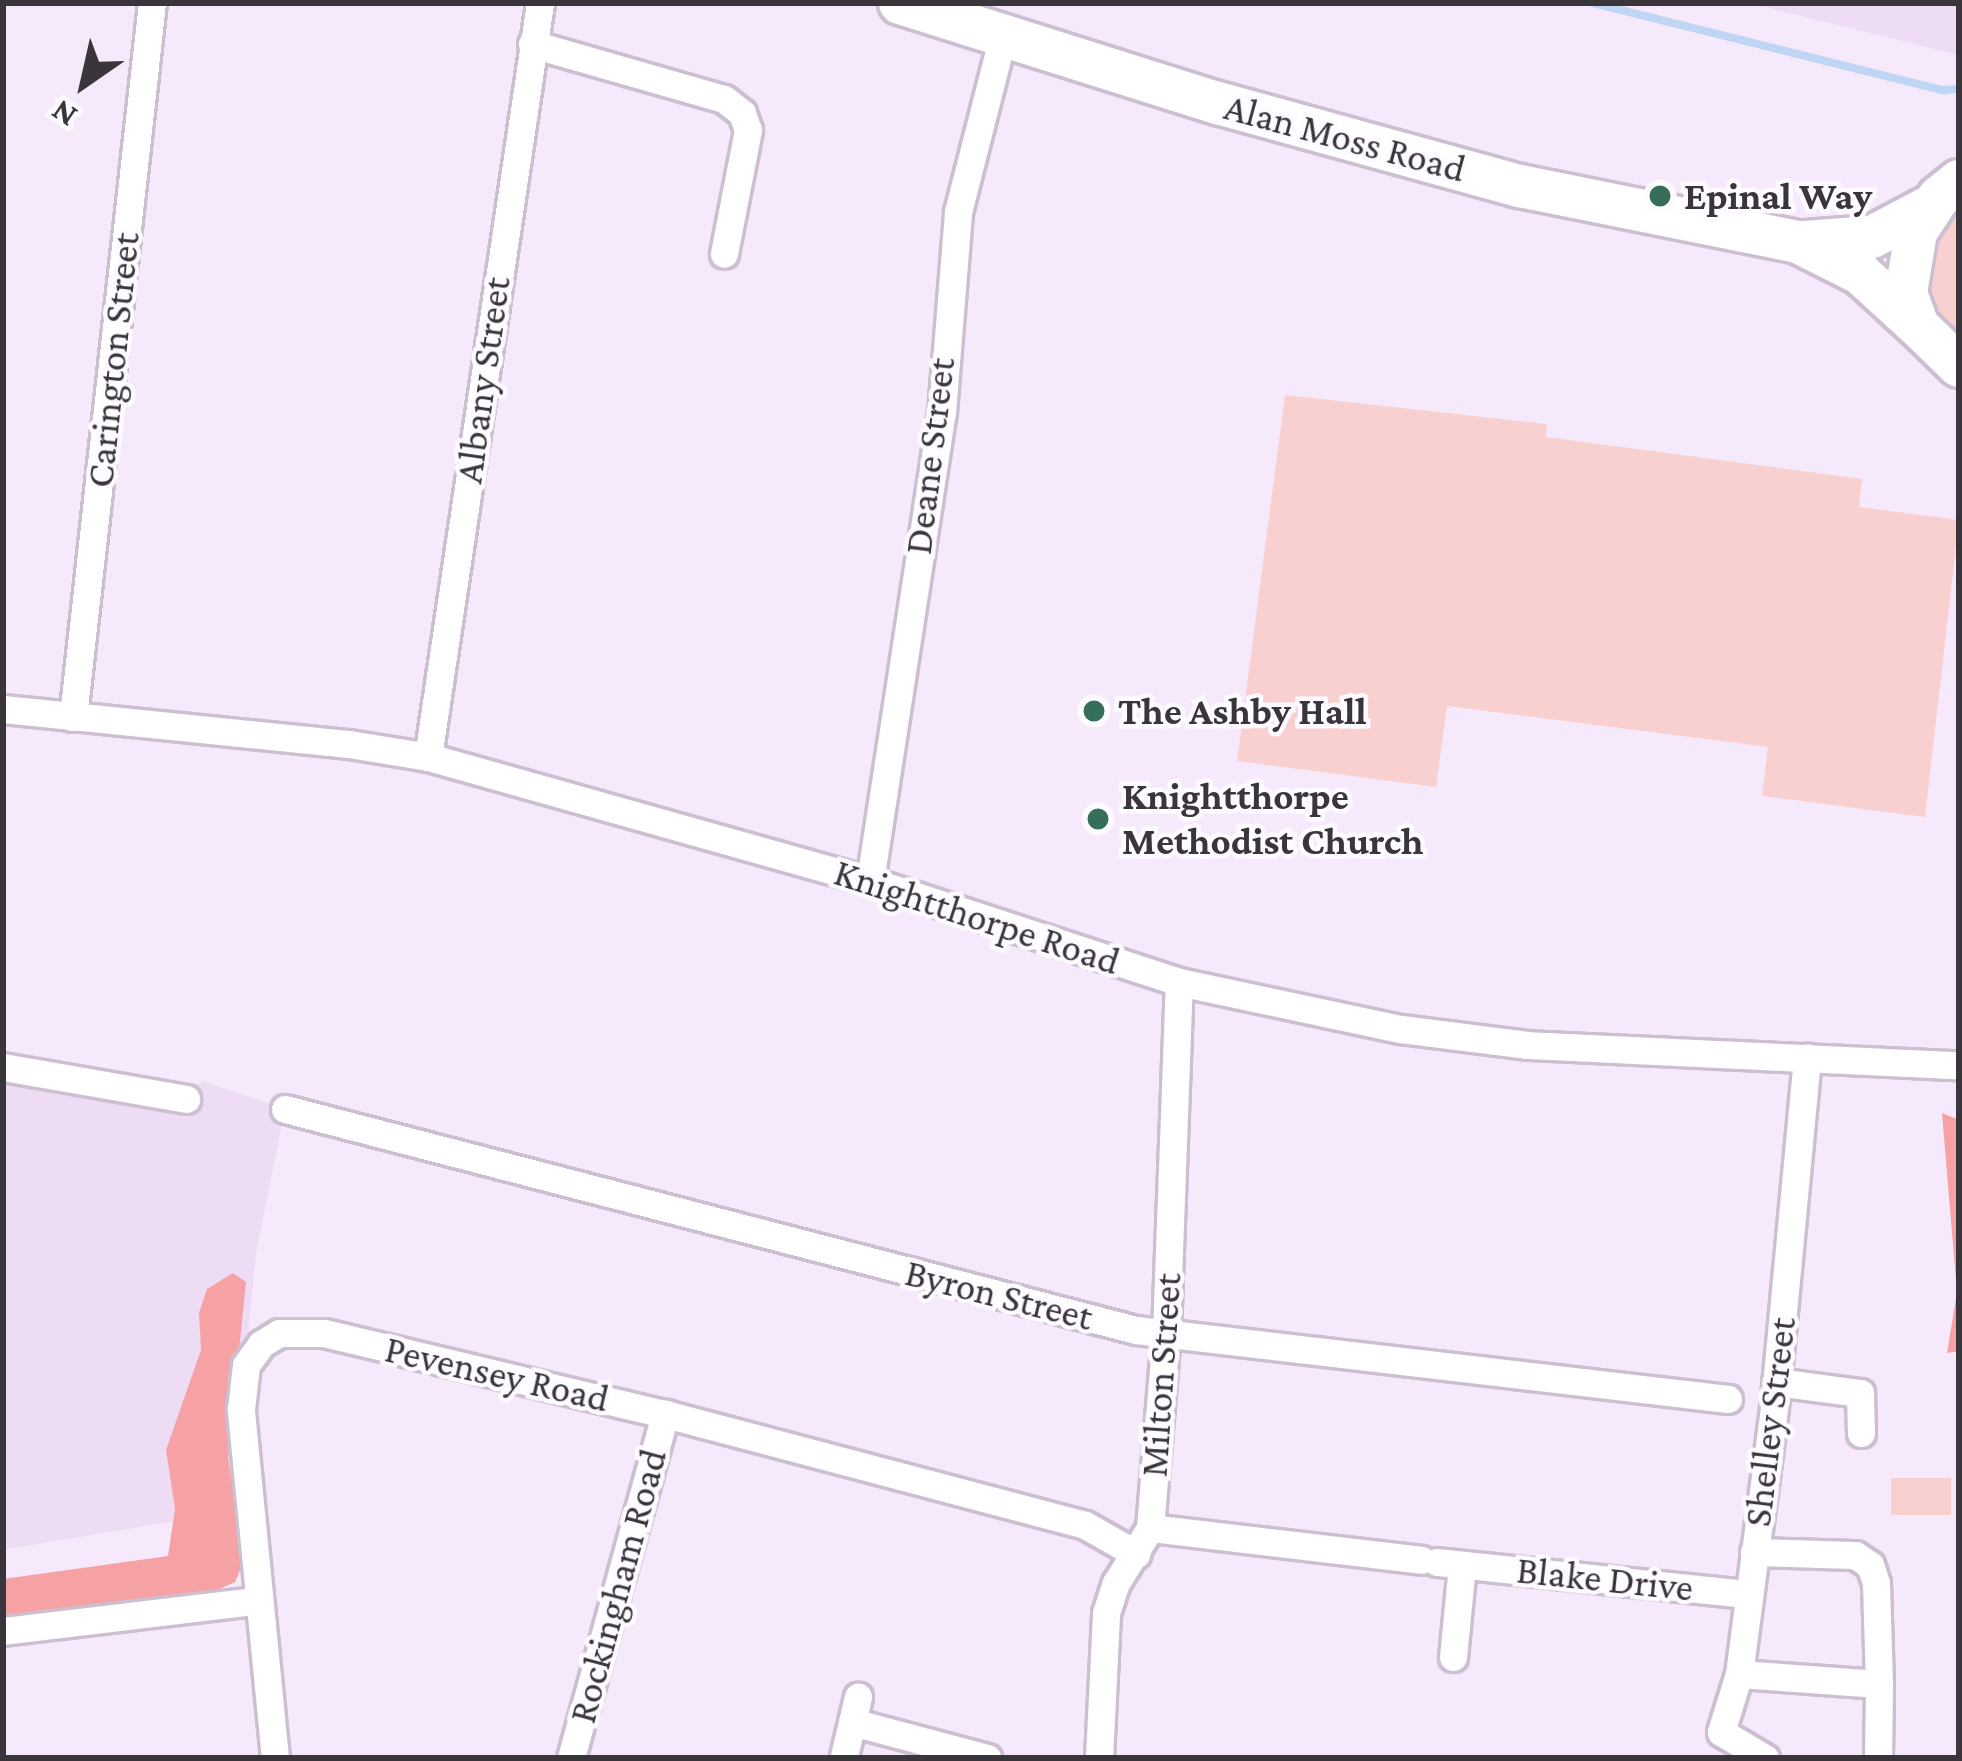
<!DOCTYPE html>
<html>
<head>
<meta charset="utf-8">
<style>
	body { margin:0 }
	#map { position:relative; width:1962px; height:1761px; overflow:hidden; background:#f7e9fc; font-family:"Crimson Pro",serif }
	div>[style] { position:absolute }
	.built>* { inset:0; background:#eedcf5 }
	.green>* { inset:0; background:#f9d0d0; transform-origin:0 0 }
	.forest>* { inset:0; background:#f6a1a4 }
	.stream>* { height:8px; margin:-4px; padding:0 4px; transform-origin:4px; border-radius:4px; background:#bed5f4 }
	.roads { filter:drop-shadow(3px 0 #ccbfd1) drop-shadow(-3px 0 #ccbfd1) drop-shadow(0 3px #ccbfd1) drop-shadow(0 -3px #ccbfd1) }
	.street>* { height:27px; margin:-13.5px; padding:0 13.5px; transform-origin:13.5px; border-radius:13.5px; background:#fff }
	.primary>* { height:42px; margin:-21px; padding:0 21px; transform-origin:21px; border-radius:21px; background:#fff }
	.dots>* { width:33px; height:33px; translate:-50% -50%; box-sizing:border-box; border:6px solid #fdfbff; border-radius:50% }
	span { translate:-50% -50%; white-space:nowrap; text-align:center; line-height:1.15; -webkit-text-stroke:9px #fdfbff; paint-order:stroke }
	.street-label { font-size:39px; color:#3a343b }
	.poi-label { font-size:39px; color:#3a343b; font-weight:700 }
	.left { translate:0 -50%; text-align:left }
	.frame { position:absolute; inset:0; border:6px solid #3a343b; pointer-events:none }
	.north { position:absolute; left:24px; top:24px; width:120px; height:120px; -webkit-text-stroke:9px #fdfbff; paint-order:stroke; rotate:214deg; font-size:33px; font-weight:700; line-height:48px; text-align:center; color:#3a343b }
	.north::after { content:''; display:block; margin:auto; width:42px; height:54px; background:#3a343b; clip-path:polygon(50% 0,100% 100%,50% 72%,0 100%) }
</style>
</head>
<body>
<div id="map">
	<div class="built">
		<div style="clip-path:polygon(1748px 3px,1959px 3px,1959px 55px)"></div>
		<div style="clip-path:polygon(3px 1067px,185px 1099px,202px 1081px,285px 1109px,256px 1253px,241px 1409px,248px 1509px,3px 1550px)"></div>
	</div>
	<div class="green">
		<div style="clip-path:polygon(1959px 197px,1959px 344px,1932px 312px,1925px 291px,1926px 249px)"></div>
		<div style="clip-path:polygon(1285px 395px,1547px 424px,1546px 437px,1862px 479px,1859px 507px,1959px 520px,1925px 817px,1762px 796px,1768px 747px,1447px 706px,1436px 787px,1237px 761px)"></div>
		<div style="left:1891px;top:1478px;width:60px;height:37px"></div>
	</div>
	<div class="forest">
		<div style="clip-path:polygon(1942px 1113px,1959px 1120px,1959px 1351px,1947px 1353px,1957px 1292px)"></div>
		<div style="clip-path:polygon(233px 1273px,246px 1282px,228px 1458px,245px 1559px,235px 1582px,197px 1599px,3px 1625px,3px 1579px,168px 1556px,175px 1509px,166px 1450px,201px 1350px,199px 1313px,207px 1289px)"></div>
	</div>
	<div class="stream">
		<div style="left:1593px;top:3px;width:361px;rotate:14deg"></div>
		<div style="left:1943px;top:90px;width:16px;rotate:-4deg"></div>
	</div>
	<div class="roads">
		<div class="street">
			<div style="left:532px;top:44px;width:200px;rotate:16deg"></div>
			<div style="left:724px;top:99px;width:23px;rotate:38deg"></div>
			<div style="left:742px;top:113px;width:18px;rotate:71deg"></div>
			<div style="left:748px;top:130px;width:126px;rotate:101deg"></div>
			<div style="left:3px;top:709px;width:348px;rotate:5.8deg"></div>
			<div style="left:349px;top:744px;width:80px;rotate:9.3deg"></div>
			<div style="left:428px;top:757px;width:459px;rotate:15.7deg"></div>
			<div style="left:870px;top:881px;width:325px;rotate:18.1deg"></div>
			<div style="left:1179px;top:982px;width:227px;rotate:12deg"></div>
			<div style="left:1401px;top:1029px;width:127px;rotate:7.2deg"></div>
			<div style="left:1527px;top:1045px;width:432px;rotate:2.7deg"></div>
			<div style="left:73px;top:717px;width:718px;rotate:-83.69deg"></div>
			<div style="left:428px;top:757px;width:762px;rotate:-81.55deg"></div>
			<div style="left:870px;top:881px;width:474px;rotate:-81.3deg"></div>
			<div style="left:942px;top:412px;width:201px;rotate:-85.4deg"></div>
			<div style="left:958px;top:212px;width:183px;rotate:-75.7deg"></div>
			<div style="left:3px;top:1067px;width:186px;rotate:9.9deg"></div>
			<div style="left:285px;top:1109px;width:879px;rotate:14.56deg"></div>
			<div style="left:1136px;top:1330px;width:596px;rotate:6.65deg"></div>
			<div style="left:1776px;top:1382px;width:85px;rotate:7.5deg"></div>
			<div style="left:1860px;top:1393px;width:40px;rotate:88.6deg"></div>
			<div style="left:1150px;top:1528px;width:273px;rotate:6.7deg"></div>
			<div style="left:1437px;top:1562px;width:312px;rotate:5.9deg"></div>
			<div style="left:3px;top:1631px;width:255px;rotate:-6.8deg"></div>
			<div style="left:1453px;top:1657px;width:92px;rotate:-84.4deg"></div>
			<div style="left:1739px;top:1674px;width:140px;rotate:4.1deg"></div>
			<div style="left:1879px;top:1684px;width:101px;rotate:-91.7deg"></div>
			<div style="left:1876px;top:1583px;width:19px;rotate:-108deg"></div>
			<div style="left:1870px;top:1565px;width:18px;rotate:-146deg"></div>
			<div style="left:1855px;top:1555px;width:101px;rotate:-178.3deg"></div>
			<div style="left:852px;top:1722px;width:140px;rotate:14.9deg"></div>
			<div style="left:844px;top:1756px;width:61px;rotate:-76.7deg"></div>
			<div style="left:275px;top:1758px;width:351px;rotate:-95.6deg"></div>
			<div style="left:241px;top:1409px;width:44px;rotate:-83.5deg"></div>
			<div style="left:246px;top:1365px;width:26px;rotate:-54deg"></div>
			<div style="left:261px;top:1344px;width:21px;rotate:-31deg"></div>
			<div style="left:279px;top:1333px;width:45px"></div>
			<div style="left:324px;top:1333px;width:350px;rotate:13.4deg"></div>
			<div style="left:665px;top:1414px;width:434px;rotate:14.8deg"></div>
			<div style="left:1085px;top:1525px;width:59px;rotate:29.6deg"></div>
			<div style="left:571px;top:1758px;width:357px;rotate:-74.7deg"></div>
			<div style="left:1099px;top:1758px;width:145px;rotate:-87.2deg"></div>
			<div style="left:1106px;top:1613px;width:32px;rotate:-72deg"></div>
			<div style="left:1116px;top:1583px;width:65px;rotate:-58.3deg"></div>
			<div style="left:1150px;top:1528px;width:196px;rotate:-85.3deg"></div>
			<div style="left:1166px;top:1333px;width:351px;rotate:-87.9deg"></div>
			<div style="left:1765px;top:1758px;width:51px;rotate:-149.4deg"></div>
			<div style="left:1721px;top:1732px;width:61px;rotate:-72.8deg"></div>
			<div style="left:1739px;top:1674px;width:269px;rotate:-82.5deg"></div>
			<div style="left:1774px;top:1407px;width:351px;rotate:-84.6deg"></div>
			<div style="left:1878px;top:1758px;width:74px;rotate:-89.2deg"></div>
		</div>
		<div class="primary">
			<div style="left:900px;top:3px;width:333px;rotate:17.5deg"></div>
			<div style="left:1218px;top:103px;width:313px;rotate:15.4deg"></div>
			<div style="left:1520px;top:186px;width:284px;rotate:11.4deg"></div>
			<div style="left:1798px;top:242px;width:71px;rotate:26.9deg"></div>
			<div style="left:1861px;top:274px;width:77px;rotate:42.4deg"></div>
			<div style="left:1959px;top:181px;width:26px;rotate:141deg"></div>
			<div style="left:1939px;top:197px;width:42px;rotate:123.3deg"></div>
			<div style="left:1916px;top:232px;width:62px;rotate:99.3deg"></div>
			<div style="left:1906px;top:293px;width:35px;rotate:70deg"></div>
			<div style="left:1918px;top:326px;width:57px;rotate:44.3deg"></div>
			<div style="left:1805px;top:242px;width:67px;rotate:-4.3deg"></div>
			<div style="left:1872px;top:237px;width:69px;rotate:-27.7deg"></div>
		</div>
	</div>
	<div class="dots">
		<div style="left:1660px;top:196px;background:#356f59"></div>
		<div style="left:1094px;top:711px;background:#356f59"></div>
		<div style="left:1098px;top:819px;background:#356f59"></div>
	</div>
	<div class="street-label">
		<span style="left:1345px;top:138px;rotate:15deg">Alan Moss Road</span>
		<span style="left:113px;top:360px;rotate:-84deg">Carington Street</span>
		<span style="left:483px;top:380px;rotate:-82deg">Albany Street</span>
		<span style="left:930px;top:456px;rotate:-83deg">Deane Street</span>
		<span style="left:977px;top:917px;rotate:18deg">Knightthorpe Road</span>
		<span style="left:999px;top:1295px;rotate:14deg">Byron Street</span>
		<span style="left:497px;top:1374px;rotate:13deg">Pevensey Road</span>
		<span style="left:1161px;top:1375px;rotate:-86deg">Milton Street</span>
		<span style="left:1770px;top:1422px;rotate:-83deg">Shelley Street</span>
		<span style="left:1605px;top:1579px;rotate:6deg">Blake Drive</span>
		<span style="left:618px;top:1586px;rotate:-75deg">Rockingham Road</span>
	</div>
	<div class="poi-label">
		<span class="left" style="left:1684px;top:196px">Epinal Way</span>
		<span class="left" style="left:1118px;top:711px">The Ashby Hall</span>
		<span class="left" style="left:1122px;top:819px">Knightthorpe<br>Methodist Church</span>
	</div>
	<div class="frame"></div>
	<div class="north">N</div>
</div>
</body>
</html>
